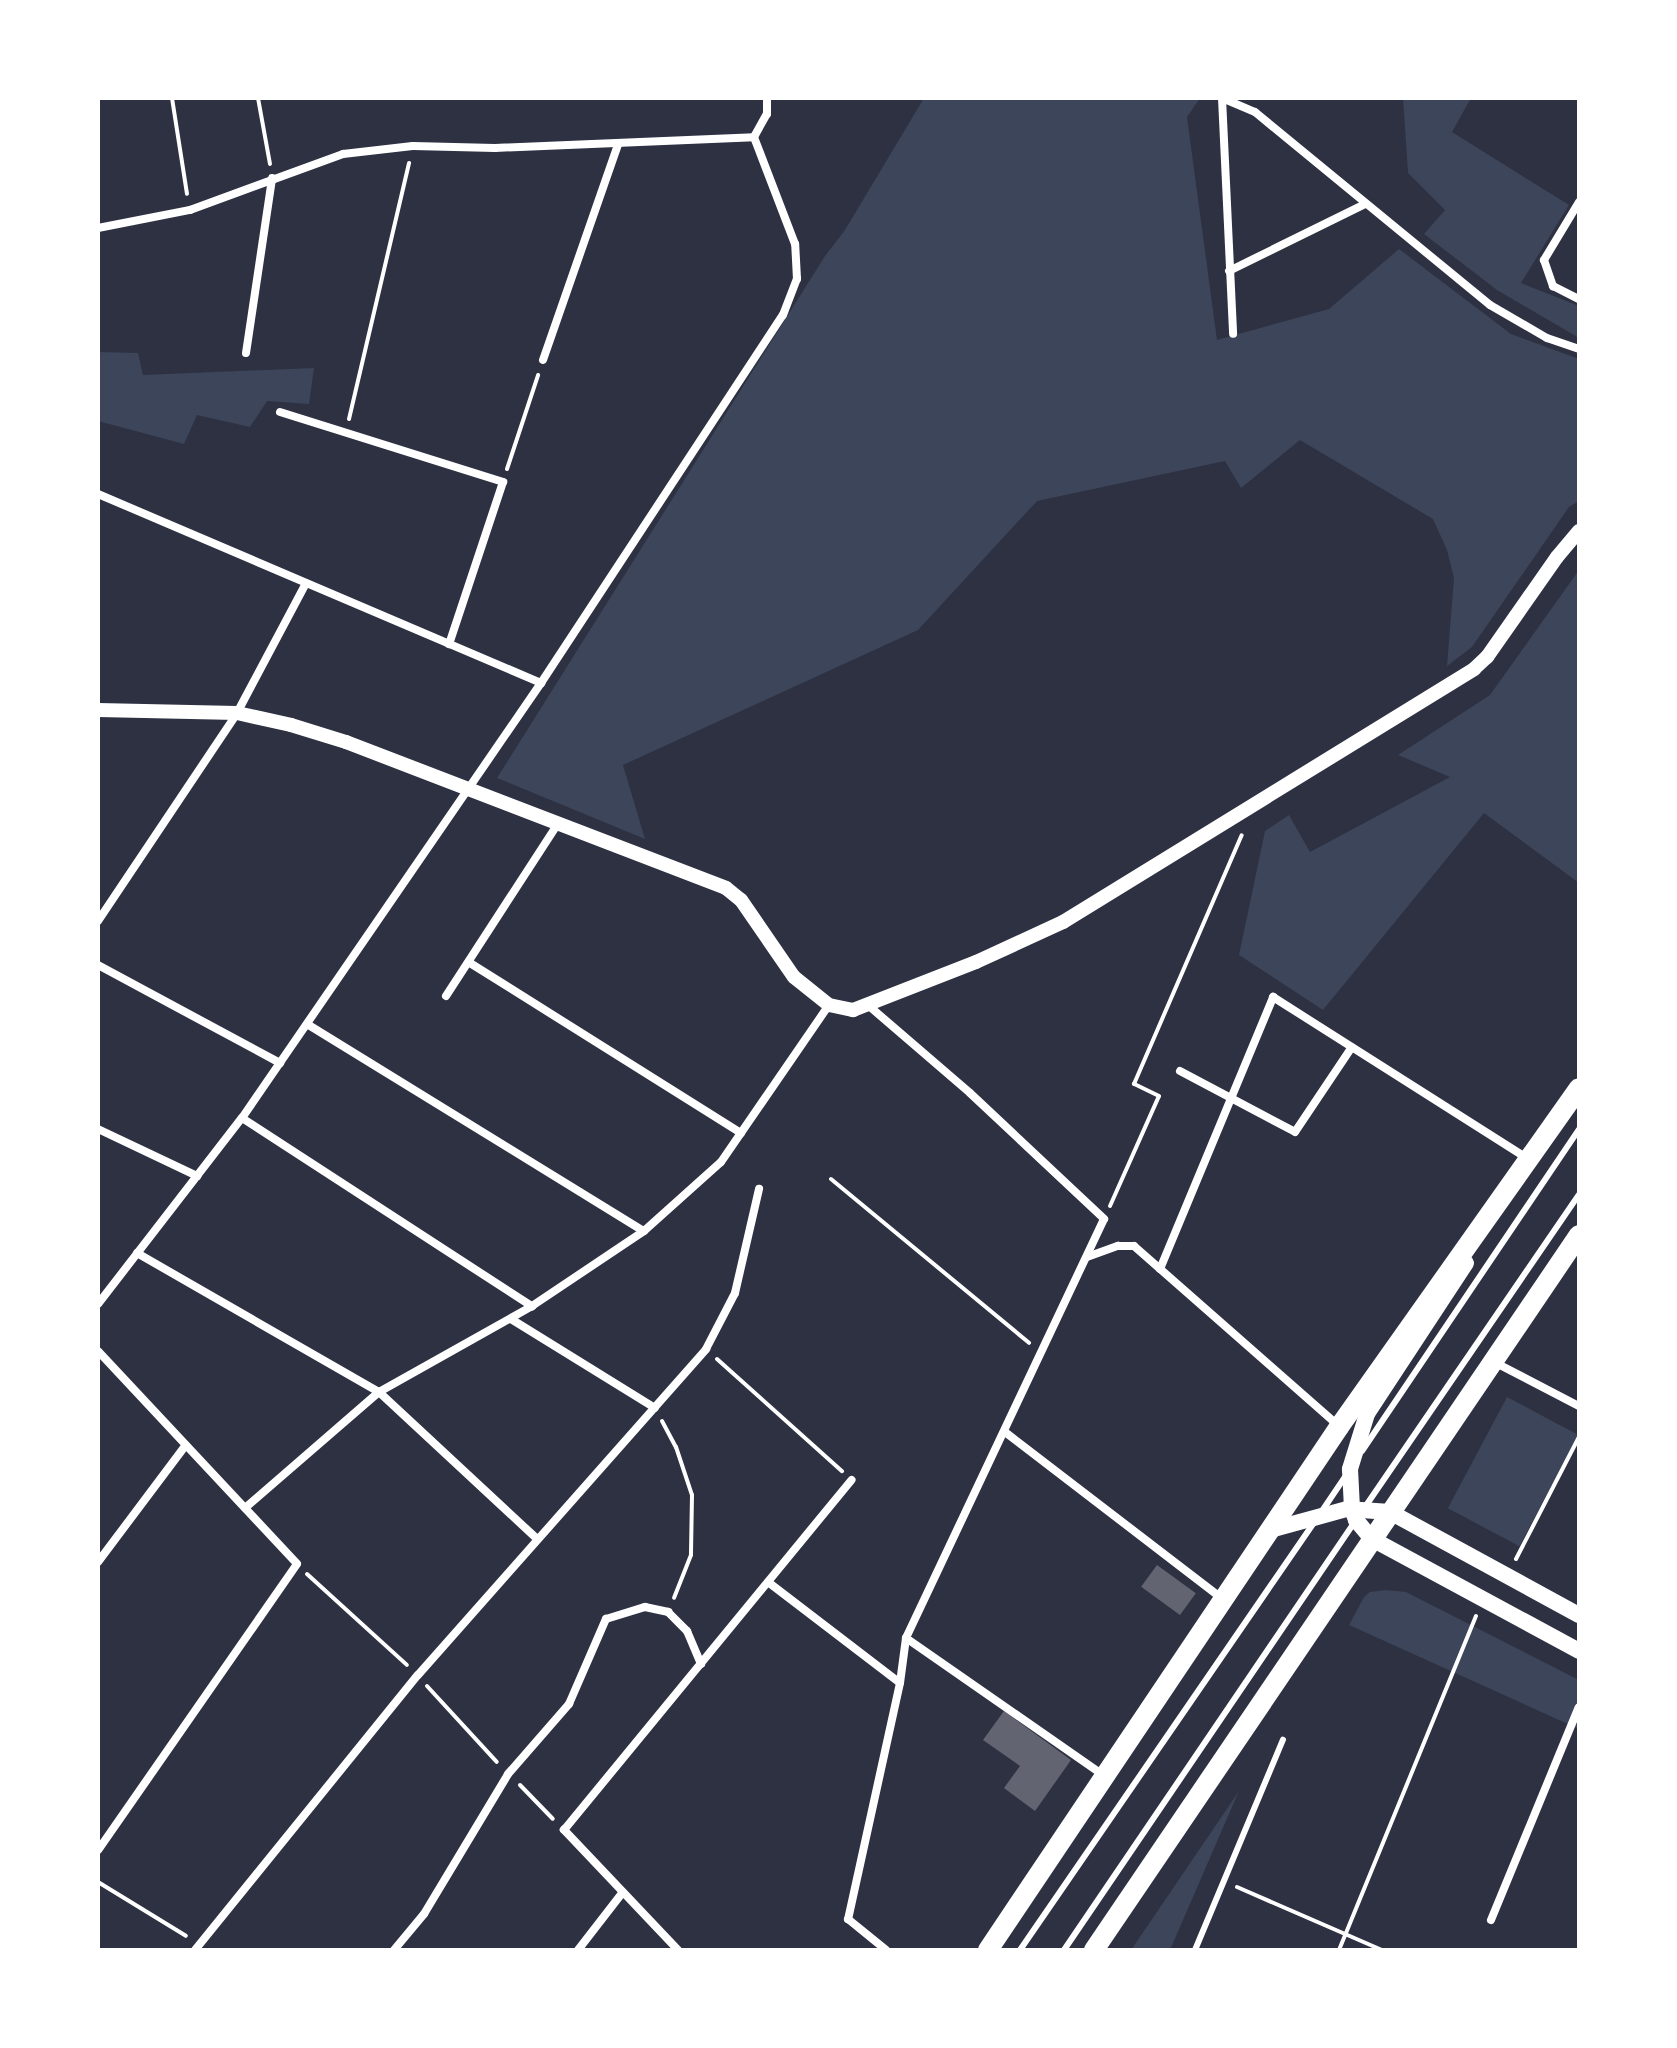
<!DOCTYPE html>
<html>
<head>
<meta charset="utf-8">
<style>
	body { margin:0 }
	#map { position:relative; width:1677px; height:2048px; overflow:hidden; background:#2d3142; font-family:Signika,sans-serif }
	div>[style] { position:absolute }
	.green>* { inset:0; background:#3c4559; transform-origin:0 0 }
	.building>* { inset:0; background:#626471; transform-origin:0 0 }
	.path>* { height:4px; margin:-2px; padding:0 2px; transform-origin:2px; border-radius:2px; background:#fff }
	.service>* { height:6px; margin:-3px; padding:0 3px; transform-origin:3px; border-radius:3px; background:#fff }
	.minor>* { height:8px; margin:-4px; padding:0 4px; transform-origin:4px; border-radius:4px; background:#fff }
	.tertiary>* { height:14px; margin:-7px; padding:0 7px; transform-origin:7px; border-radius:7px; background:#fff }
	.secondary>* { height:16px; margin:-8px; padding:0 8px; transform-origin:8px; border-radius:8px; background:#fff }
	.primary>* { height:20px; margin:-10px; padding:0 10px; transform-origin:10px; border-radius:10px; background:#fff }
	span { translate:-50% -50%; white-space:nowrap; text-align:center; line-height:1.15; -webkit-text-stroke:6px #fff; paint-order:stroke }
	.frame { position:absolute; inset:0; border:100px solid #fff; pointer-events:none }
</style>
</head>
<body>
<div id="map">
	<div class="green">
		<div style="clip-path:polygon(924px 98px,1200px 98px,1187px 117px,1217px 340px,1329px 309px,1399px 249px,1511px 334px,1579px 359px,1579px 501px,1569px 507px,1472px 647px,1447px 666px,1454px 578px,1447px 550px,1433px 519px,1300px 440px,1241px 488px,1225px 461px,1037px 501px,918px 630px,623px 765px,645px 839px,497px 778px,825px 256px,845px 230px)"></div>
		<div style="clip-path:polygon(1403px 98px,1471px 98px,1452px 132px,1569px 205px,1521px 283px,1579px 306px,1579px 338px,1497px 290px,1424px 234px,1445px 210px,1408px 173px)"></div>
		<div style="clip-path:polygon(98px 352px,138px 353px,143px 375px,314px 368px,309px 404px,267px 401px,250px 427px,197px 415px,184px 444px,98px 421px)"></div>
		<div style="clip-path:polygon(1579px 570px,1579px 883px,1484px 813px,1323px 1010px,1239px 955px,1265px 831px,1289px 815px,1310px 852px,1450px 777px,1398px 755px,1490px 695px)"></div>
		<div style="left:1507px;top:1397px;width:81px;height:126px;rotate:28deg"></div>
		<div style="clip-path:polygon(1386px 1590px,1406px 1592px,1579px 1680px,1579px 1729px,1349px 1625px,1364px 1597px,1370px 1592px)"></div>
		<div style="clip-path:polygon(1239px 1791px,1170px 1950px,1131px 1950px)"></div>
	</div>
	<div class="building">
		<div style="left:1157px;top:1565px;width:48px;height:27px;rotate:36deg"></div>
		<div style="clip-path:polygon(1004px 1711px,1071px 1760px,1035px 1811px,1004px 1788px,1020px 1766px,983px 1740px)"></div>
	</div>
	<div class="path">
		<div style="left:172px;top:98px;width:97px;rotate:81.1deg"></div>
		<div style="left:258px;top:98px;width:67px;rotate:79.7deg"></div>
		<div style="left:349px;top:419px;width:263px;rotate:-76.8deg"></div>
		<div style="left:507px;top:469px;width:99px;rotate:-71.7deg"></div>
		<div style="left:831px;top:1179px;width:257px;rotate:39.6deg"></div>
		<div style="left:1110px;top:1206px;width:120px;rotate:-66deg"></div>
		<div style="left:1159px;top:1096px;width:28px;rotate:-154deg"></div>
		<div style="left:1134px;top:1084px;width:271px;rotate:-66.6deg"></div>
		<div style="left:717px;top:1359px;width:168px;rotate:41.9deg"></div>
		<div style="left:662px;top:1421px;width:30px;rotate:62deg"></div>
		<div style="left:676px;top:1447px;width:51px;rotate:71.6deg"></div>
		<div style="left:692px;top:1495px;width:60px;rotate:91deg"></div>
		<div style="left:691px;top:1555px;width:46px;rotate:111.6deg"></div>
		<div style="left:1516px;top:1559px;width:137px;rotate:-62.7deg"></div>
		<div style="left:307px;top:1574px;width:135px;rotate:42.3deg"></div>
		<div style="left:427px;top:1686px;width:103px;rotate:47.4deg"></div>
		<div style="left:520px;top:1785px;width:47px;rotate:45.9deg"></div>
		<div style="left:98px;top:1882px;width:103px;rotate:31.5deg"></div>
		<div style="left:1237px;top:1887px;width:158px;rotate:23.5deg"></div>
		<div style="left:1339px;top:1950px;width:361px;rotate:-67.7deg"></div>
	</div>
	<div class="service">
		<div style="left:1362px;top:1451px;width:388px;rotate:-56deg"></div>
		<div style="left:1365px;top:1507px;width:378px;rotate:-55.6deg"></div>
		<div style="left:1322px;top:1511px;width:45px;rotate:-56deg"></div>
		<div style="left:1020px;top:1950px;width:517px;rotate:-55.48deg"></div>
		<div style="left:1064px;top:1950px;width:516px;rotate:-55.82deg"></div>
		<div style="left:1195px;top:1950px;width:228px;rotate:-67.3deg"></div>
	</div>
	<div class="minor">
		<div style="left:1222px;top:98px;width:36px;rotate:23deg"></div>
		<div style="left:1255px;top:112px;width:304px;rotate:39.4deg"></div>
		<div style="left:1490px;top:305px;width:66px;rotate:30.1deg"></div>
		<div style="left:1547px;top:338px;width:34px;rotate:19deg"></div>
		<div style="left:1222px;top:98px;width:236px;rotate:87.3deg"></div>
		<div style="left:1579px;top:202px;width:68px;rotate:121.1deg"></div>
		<div style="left:1544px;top:260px;width:28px;rotate:71deg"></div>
		<div style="left:1553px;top:286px;width:29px;rotate:27deg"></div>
		<div style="left:98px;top:228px;width:94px;rotate:-11.1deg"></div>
		<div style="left:190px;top:210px;width:163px;rotate:-20.1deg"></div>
		<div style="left:343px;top:154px;width:70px;rotate:-6.5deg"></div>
		<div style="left:413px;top:146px;width:82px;rotate:1.4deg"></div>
		<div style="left:495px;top:148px;width:259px;rotate:-2.4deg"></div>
		<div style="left:1229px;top:271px;width:152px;rotate:-26.2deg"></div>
		<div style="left:246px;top:353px;width:177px;rotate:-81.5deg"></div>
		<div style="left:543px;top:360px;width:228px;rotate:-70.8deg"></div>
		<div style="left:280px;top:412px;width:234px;rotate:17.4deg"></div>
		<div style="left:503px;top:482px;width:171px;rotate:108.4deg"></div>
		<div style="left:98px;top:494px;width:482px;rotate:23.1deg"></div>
		<div style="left:98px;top:921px;width:250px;rotate:-56.2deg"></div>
		<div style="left:237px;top:713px;width:147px;rotate:-62deg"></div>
		<div style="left:470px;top:963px;width:320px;rotate:32.1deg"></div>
		<div style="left:98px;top:965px;width:207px;rotate:28.3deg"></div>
		<div style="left:446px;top:996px;width:204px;rotate:-57deg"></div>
		<div style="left:869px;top:1006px;width:133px;rotate:40.7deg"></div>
		<div style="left:970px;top:1093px;width:184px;rotate:43.2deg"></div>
		<div style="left:1104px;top:1219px;width:463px;rotate:115.3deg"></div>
		<div style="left:906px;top:1638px;width:45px;rotate:97.6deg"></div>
		<div style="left:900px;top:1683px;width:242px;rotate:102.4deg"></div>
		<div style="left:848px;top:1919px;width:49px;rotate:39.2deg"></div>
		<div style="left:307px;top:1024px;width:395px;rotate:31.6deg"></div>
		<div style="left:1180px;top:1071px;width:130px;rotate:27.9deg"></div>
		<div style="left:1295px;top:1132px;width:102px;rotate:-56.2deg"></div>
		<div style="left:242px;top:1118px;width:346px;rotate:33deg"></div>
		<div style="left:98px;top:1129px;width:110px;rotate:25.4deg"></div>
		<div style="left:137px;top:1253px;width:279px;rotate:29.9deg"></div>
		<div style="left:379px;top:1392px;width:216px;rotate:42.9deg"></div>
		<div style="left:1087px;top:1257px;width:33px;rotate:-20deg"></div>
		<div style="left:1118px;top:1246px;width:16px"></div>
		<div style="left:1134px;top:1246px;width:273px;rotate:41.3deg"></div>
		<div style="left:1160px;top:1269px;width:295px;rotate:-67.4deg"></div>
		<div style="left:1273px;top:997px;width:301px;rotate:32.4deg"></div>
		<div style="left:98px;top:1304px;width:235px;rotate:-52.3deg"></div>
		<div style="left:242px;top:1118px;width:528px;rotate:-55.5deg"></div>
		<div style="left:541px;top:683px;width:440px;rotate:-56.7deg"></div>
		<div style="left:783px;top:315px;width:39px;rotate:-69deg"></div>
		<div style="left:797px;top:279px;width:35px;rotate:-93deg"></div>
		<div style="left:795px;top:244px;width:115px;rotate:-111deg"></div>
		<div style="left:754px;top:137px;width:26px;rotate:-61deg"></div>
		<div style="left:767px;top:114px;width:16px;rotate:-90deg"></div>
		<div style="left:511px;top:1319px;width:169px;rotate:31.7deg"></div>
		<div style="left:98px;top:1351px;width:291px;rotate:46.9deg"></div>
		<div style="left:297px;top:1564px;width:348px;rotate:124.8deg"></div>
		<div style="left:1494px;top:1362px;width:96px;rotate:27.4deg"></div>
		<div style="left:1005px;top:1432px;width:276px;rotate:37.5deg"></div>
		<div style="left:245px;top:1508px;width:177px;rotate:-40.9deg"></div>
		<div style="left:379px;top:1392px;width:176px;rotate:-29.3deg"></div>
		<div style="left:532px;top:1306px;width:135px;rotate:-33.8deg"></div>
		<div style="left:644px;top:1231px;width:103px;rotate:-41.9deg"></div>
		<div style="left:721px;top:1162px;width:191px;rotate:-55.5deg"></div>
		<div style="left:98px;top:1562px;width:146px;rotate:-53.1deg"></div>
		<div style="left:768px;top:1582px;width:166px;rotate:37.4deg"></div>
		<div style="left:906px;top:1638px;width:244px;rotate:34.8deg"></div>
		<div style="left:1491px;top:1920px;width:230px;rotate:-67.6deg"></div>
		<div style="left:195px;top:1950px;width:354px;rotate:-51deg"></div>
		<div style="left:418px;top:1675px;width:435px;rotate:-48.5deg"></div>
		<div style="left:706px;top:1349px;width:63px;rotate:-62.6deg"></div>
		<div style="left:735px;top:1293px;width:107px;rotate:-77deg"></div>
		<div style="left:394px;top:1950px;width:47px;rotate:-50.2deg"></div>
		<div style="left:424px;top:1914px;width:163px;rotate:-59deg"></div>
		<div style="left:508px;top:1774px;width:93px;rotate:-48.9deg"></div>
		<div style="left:569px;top:1704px;width:93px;rotate:-66.5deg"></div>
		<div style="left:606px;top:1619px;width:41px;rotate:-17.1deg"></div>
		<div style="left:645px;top:1607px;width:24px;rotate:12deg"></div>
		<div style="left:668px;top:1612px;width:27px;rotate:45deg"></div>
		<div style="left:687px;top:1631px;width:36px;rotate:67deg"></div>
		<div style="left:578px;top:1950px;width:73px;rotate:-52.2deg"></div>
		<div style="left:678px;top:1950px;width:166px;rotate:-133.5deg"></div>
		<div style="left:564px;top:1830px;width:453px;rotate:-50.6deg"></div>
	</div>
	<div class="tertiary">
		<div style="left:98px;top:710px;width:139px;rotate:1.2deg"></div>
		<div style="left:237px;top:713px;width:55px;rotate:12.5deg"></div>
		<div style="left:291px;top:725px;width:58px;rotate:17.2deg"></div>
		<div style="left:346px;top:742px;width:407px;rotate:21deg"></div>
		<div style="left:726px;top:888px;width:19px;rotate:39deg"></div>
		<div style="left:741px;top:900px;width:93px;rotate:55.5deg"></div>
		<div style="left:794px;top:977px;width:45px;rotate:38.7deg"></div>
		<div style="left:829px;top:1005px;width:25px;rotate:12deg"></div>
		<div style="left:853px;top:1010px;width:132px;rotate:-21.3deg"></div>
		<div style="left:976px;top:962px;width:96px;rotate:-24.7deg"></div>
		<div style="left:1063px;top:922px;width:483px;rotate:-31.6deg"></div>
		<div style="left:1474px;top:669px;width:18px;rotate:-43deg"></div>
		<div style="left:1487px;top:657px;width:122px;rotate:-55deg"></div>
		<div style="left:1557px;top:557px;width:34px;rotate:-50deg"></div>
	</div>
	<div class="secondary">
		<div style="left:1466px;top:1263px;width:181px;rotate:123.3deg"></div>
		<div style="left:1367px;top:1414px;width:58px;rotate:107.2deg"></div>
		<div style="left:1350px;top:1469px;width:40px;rotate:87.1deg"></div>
		<div style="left:1352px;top:1509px;width:12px;rotate:70deg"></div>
		<div style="left:1356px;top:1520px;width:25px;rotate:50deg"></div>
		<div style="left:1372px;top:1539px;width:235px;rotate:28.4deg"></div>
		<div style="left:1270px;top:1530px;width:80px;rotate:-15.3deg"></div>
		<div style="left:1347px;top:1509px;width:43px;rotate:4deg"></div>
		<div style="left:1390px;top:1512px;width:215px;rotate:28.6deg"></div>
	</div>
	<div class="primary">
		<div style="left:988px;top:1950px;width:630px;rotate:-56.13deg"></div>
		<div style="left:1339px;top:1427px;width:415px;rotate:-54.7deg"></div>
		<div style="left:1094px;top:1950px;width:864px;rotate:-55.85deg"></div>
	</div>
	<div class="frame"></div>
</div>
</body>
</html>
